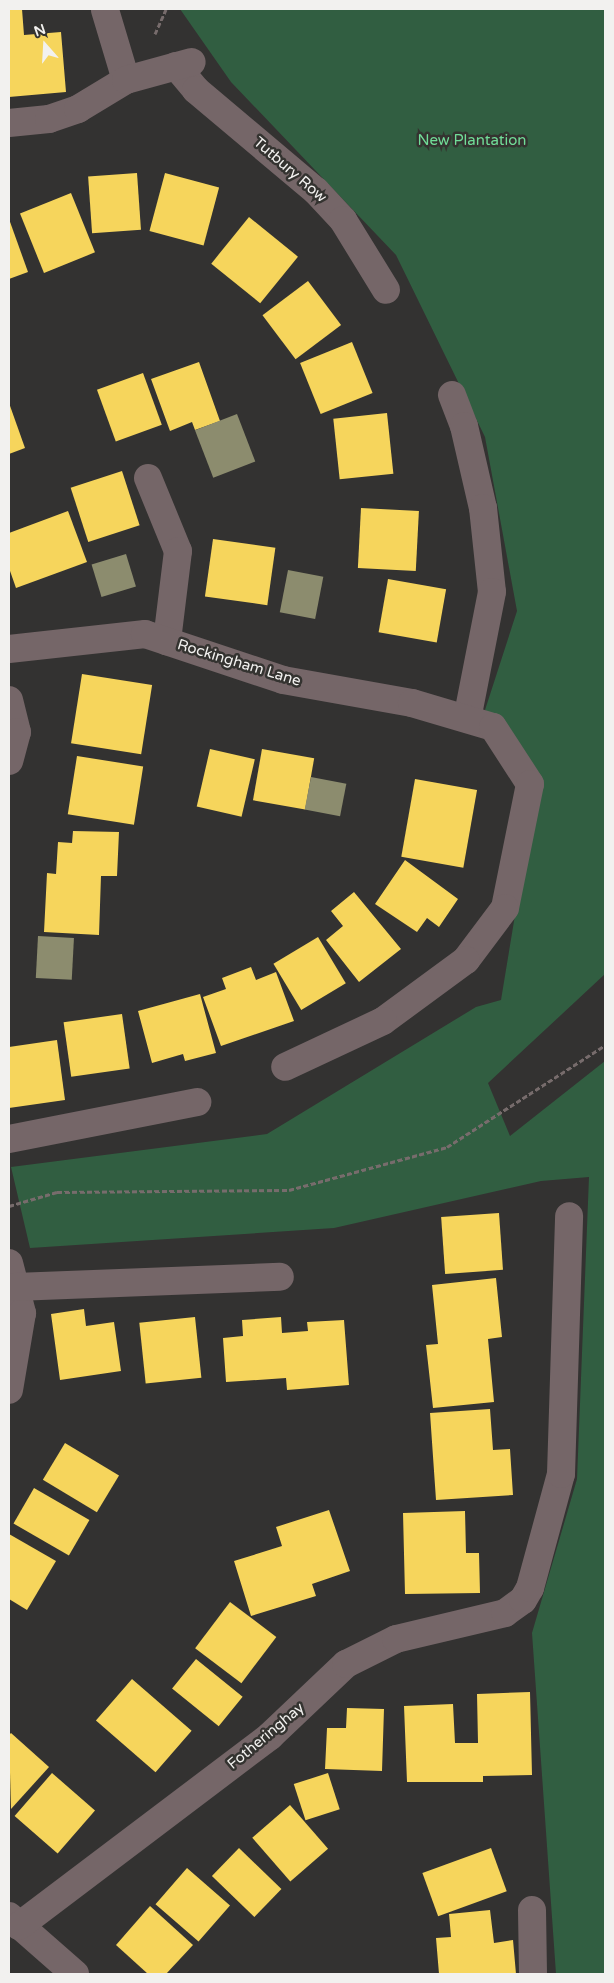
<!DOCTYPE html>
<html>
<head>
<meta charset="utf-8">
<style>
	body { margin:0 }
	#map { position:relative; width:614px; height:1983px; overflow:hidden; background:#333231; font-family:"Varela Round",sans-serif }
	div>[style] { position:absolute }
	.green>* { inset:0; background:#315e41 }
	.homes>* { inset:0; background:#f6d55c; transform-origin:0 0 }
	.industry>* { inset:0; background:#8c8c6e; transform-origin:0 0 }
	.path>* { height:3px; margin-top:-1.5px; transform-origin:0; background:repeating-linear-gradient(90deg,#776c6c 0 5px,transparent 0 7.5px) }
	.minor>* { height:28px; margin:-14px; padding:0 14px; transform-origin:14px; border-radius:14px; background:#756668 }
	span { translate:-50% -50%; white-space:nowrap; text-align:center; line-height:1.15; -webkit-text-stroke:5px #343330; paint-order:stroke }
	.park-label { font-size:15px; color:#71dd98 }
	.street-label { font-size:15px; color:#f2f1ef }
	.frame { position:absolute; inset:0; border:10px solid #f2f1ef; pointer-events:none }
	.north { position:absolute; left:20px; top:20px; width:50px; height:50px; -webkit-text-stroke:4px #343330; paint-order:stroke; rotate:341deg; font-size:14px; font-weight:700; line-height:20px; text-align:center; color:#f2f1ef }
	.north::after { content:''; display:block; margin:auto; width:18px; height:22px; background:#f2f1ef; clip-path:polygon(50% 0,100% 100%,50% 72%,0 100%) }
</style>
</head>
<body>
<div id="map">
	<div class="green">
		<div style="clip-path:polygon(180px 9px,605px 9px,605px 974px,488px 1083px,510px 1136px,605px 1061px,605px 1974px,556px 1974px,532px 1633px,577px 1479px,589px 1177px,541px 1181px,334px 1228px,30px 1248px,11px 1167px,267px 1134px,476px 1007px,501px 1000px,533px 806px,543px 780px,485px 710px,517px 611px,485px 437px,396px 255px,231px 82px)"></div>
	</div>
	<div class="homes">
		<div style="clip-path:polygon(9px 9px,22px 9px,24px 35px,61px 32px,66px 92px,9px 97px)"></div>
		<div style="left:137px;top:173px;width:57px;height:49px;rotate:86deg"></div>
		<div style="left:165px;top:173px;width:56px;height:60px;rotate:15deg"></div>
		<div style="left:71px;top:193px;width:64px;height:55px;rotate:68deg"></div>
		<div style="left:249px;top:217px;width:63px;height:60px;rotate:39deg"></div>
		<div style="clip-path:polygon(9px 219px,28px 272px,9px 279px)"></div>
		<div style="left:308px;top:281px;width:55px;height:57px;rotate:53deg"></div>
		<div style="left:352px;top:342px;width:55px;height:56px;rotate:68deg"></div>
		<div style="clip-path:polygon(199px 362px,220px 421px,195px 430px,192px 422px,170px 431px,151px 379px)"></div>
		<div style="left:143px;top:373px;width:55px;height:49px;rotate:70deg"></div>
		<div style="clip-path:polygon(9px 403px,25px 448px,9px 454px)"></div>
		<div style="left:387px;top:413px;width:61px;height:54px;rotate:84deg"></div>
		<div style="left:122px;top:471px;width:57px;height:54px;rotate:72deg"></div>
		<div style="left:361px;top:508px;width:58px;height:60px;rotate:3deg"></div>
		<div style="clip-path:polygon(68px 511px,87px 562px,16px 588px,9px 568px,9px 533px)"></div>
		<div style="left:213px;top:539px;width:63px;height:58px;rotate:8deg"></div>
		<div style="left:388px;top:579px;width:59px;height:54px;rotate:10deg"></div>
		<div style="left:82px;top:674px;width:71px;height:70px;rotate:9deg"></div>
		<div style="left:210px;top:749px;width:46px;height:59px;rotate:13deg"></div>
		<div style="left:262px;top:749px;width:53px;height:52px;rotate:10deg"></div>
		<div style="left:77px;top:756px;width:67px;height:59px;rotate:9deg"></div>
		<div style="left:415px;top:779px;width:63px;height:79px;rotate:10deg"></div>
		<div style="clip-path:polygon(73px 831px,119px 832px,117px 876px,101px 876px,99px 935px,44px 932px,47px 873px,56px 874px,58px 842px,72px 843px)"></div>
		<div style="clip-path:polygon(405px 860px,458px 899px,439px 927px,427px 918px,417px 932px,375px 904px)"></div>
		<div style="clip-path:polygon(354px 892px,401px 949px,359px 982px,326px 940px,343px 926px,331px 911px)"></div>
		<div style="left:318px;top:937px;width:54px;height:52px;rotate:59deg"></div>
		<div style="clip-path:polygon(251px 967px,256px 980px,276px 972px,294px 1021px,221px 1046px,203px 997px,226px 989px,222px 978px)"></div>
		<div style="clip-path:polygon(200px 994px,216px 1053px,185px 1061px,183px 1054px,152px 1063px,138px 1011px)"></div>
		<div style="left:122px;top:1014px;width:55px;height:59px;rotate:82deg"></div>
		<div style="clip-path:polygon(57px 1040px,65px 1100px,9px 1108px,9px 1047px)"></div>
		<div style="left:499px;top:1213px;width:57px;height:58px;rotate:86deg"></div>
		<div style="clip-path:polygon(496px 1278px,502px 1337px,488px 1339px,494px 1402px,433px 1408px,426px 1345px,438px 1344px,432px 1285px)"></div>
		<div style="clip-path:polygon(84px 1309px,86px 1326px,114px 1322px,121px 1371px,60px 1380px,51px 1314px)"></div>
		<div style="left:195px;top:1317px;width:61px;height:56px;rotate:84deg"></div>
		<div style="clip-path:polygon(281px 1317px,282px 1333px,308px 1331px,307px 1322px,344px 1320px,349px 1385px,287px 1390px,286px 1378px,226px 1382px,223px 1338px,243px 1336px,242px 1320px)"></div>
		<div style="clip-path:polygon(490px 1409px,493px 1450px,510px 1449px,513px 1495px,436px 1500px,430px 1413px)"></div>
		<div style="left:65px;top:1443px;width:63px;height:43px;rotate:31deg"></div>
		<div style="left:34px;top:1488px;width:64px;height:41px;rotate:30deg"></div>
		<div style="clip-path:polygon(329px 1510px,350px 1571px,312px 1584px,316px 1596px,251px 1616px,234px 1561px,282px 1546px,276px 1527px)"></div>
		<div style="clip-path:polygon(465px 1511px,466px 1553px,479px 1553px,480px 1593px,405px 1594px,403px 1513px)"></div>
		<div style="clip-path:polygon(9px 1534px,56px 1561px,27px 1610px,9px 1599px)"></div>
		<div style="left:230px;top:1602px;width:58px;height:58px;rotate:37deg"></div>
		<div style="left:196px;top:1659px;width:60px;height:38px;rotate:39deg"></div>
		<div style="left:132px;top:1679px;width:79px;height:55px;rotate:41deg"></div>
		<div style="clip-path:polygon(530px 1692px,532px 1775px,483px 1776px,483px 1782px,407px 1782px,404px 1706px,453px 1704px,455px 1743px,478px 1743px,477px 1694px)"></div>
		<div style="clip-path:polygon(347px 1708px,384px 1709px,382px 1771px,325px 1769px,327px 1728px,346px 1728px)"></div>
		<div style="clip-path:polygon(11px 1733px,49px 1767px,11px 1809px,9px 1735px)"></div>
		<div style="left:52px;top:1773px;width:57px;height:57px;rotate:41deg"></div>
		<div style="left:328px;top:1773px;width:38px;height:36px;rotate:72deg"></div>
		<div style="left:290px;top:1805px;width:58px;height:50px;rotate:49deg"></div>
		<div style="left:239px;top:1848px;width:59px;height:39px;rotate:44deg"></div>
		<div style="left:491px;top:1848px;width:46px;height:73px;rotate:70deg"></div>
		<div style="left:187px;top:1868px;width:57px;height:48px;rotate:41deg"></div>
		<div style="clip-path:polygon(150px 1906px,193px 1945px,166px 1974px,148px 1974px,116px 1945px)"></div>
		<div style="clip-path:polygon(490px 1910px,494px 1943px,513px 1940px,516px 1974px,439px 1974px,436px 1938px,451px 1937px,449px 1914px)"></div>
	</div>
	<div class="industry">
		<div style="left:237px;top:414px;width:51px;height:45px;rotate:69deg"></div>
		<div style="left:126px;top:554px;width:34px;height:36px;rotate:73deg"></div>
		<div style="left:288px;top:570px;width:36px;height:43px;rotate:11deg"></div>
		<div style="left:311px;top:777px;width:36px;height:33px;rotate:11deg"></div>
		<div style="left:38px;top:936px;width:36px;height:42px;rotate:3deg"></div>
	</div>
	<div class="path">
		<div style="left:155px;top:34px;width:27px;rotate:-66deg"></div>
		<div style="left:9px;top:1206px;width:50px;rotate:-16.3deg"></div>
		<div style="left:57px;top:1192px;width:232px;rotate:-0.5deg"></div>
		<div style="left:289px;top:1190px;width:164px;rotate:-15.2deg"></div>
		<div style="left:447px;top:1147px;width:188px;rotate:-32.8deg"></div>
	</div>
	<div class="minor">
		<div style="left:105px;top:10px;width:73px;rotate:73.3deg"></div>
		<div style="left:176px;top:66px;width:31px;rotate:50deg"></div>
		<div style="left:196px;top:90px;width:157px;rotate:40.1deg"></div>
		<div style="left:316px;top:191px;width:40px;rotate:47deg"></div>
		<div style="left:343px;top:220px;width:82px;rotate:58.4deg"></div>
		<div style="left:9px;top:123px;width:40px;rotate:-5.7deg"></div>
		<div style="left:49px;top:119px;width:31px;rotate:-19deg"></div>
		<div style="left:78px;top:109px;width:56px;rotate:-31.1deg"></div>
		<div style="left:126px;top:80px;width:68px;rotate:-15.3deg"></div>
		<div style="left:452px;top:395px;width:33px;rotate:69deg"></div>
		<div style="left:464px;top:426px;width:84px;rotate:77deg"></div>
		<div style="left:483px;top:508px;width:84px;rotate:83.9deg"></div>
		<div style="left:492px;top:592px;width:129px;rotate:101.1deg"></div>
		<div style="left:148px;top:478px;width:79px;rotate:67.7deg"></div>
		<div style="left:178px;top:551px;width:91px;rotate:97deg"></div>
		<div style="left:9px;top:649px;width:137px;rotate:-6.3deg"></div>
		<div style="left:145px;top:634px;width:145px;rotate:18.4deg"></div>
		<div style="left:283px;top:680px;width:131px;rotate:10.1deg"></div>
		<div style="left:412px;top:703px;width:84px;rotate:16.5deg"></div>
		<div style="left:493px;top:727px;width:68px;rotate:57deg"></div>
		<div style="left:530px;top:784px;width:126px;rotate:101.4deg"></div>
		<div style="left:505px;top:908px;width:65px;rotate:126.9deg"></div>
		<div style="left:466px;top:960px;width:103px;rotate:143.7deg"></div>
		<div style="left:383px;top:1021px;width:108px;rotate:154.9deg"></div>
		<div style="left:9px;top:700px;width:33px;rotate:76deg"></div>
		<div style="left:17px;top:732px;width:30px;rotate:105deg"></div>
		<div style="left:9px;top:1139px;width:192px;rotate:-11.1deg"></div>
		<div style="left:9px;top:1263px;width:52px;rotate:75.4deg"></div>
		<div style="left:22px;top:1313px;width:78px;rotate:99.6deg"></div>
		<div style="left:15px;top:1287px;width:265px;rotate:-2.2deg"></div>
		<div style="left:532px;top:1910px;width:64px;rotate:89.1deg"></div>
		<div style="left:9px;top:1916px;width:88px;rotate:41.3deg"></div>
		<div style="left:19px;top:1926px;width:315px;rotate:-37.1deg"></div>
		<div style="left:270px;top:1736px;width:105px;rotate:-43.5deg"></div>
		<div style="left:346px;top:1664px;width:56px;rotate:-26.6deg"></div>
		<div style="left:396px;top:1639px;width:112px;rotate:-13.4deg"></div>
		<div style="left:505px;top:1613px;width:22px;rotate:-36deg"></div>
		<div style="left:523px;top:1600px;width:14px;rotate:-60deg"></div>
		<div style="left:530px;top:1588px;width:118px;rotate:-74.8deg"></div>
		<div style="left:561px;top:1474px;width:258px;rotate:-88.2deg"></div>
	</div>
	<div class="park-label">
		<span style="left:472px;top:141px">New Plantation</span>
	</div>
	<div class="street-label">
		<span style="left:290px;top:170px;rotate:41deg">Tutbury Row</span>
		<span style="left:239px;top:663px;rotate:17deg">Rockingham Lane</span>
		<span style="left:266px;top:1736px;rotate:-40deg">Fotheringhay</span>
	</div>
	<div class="frame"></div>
	<div class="north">N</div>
</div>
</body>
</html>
